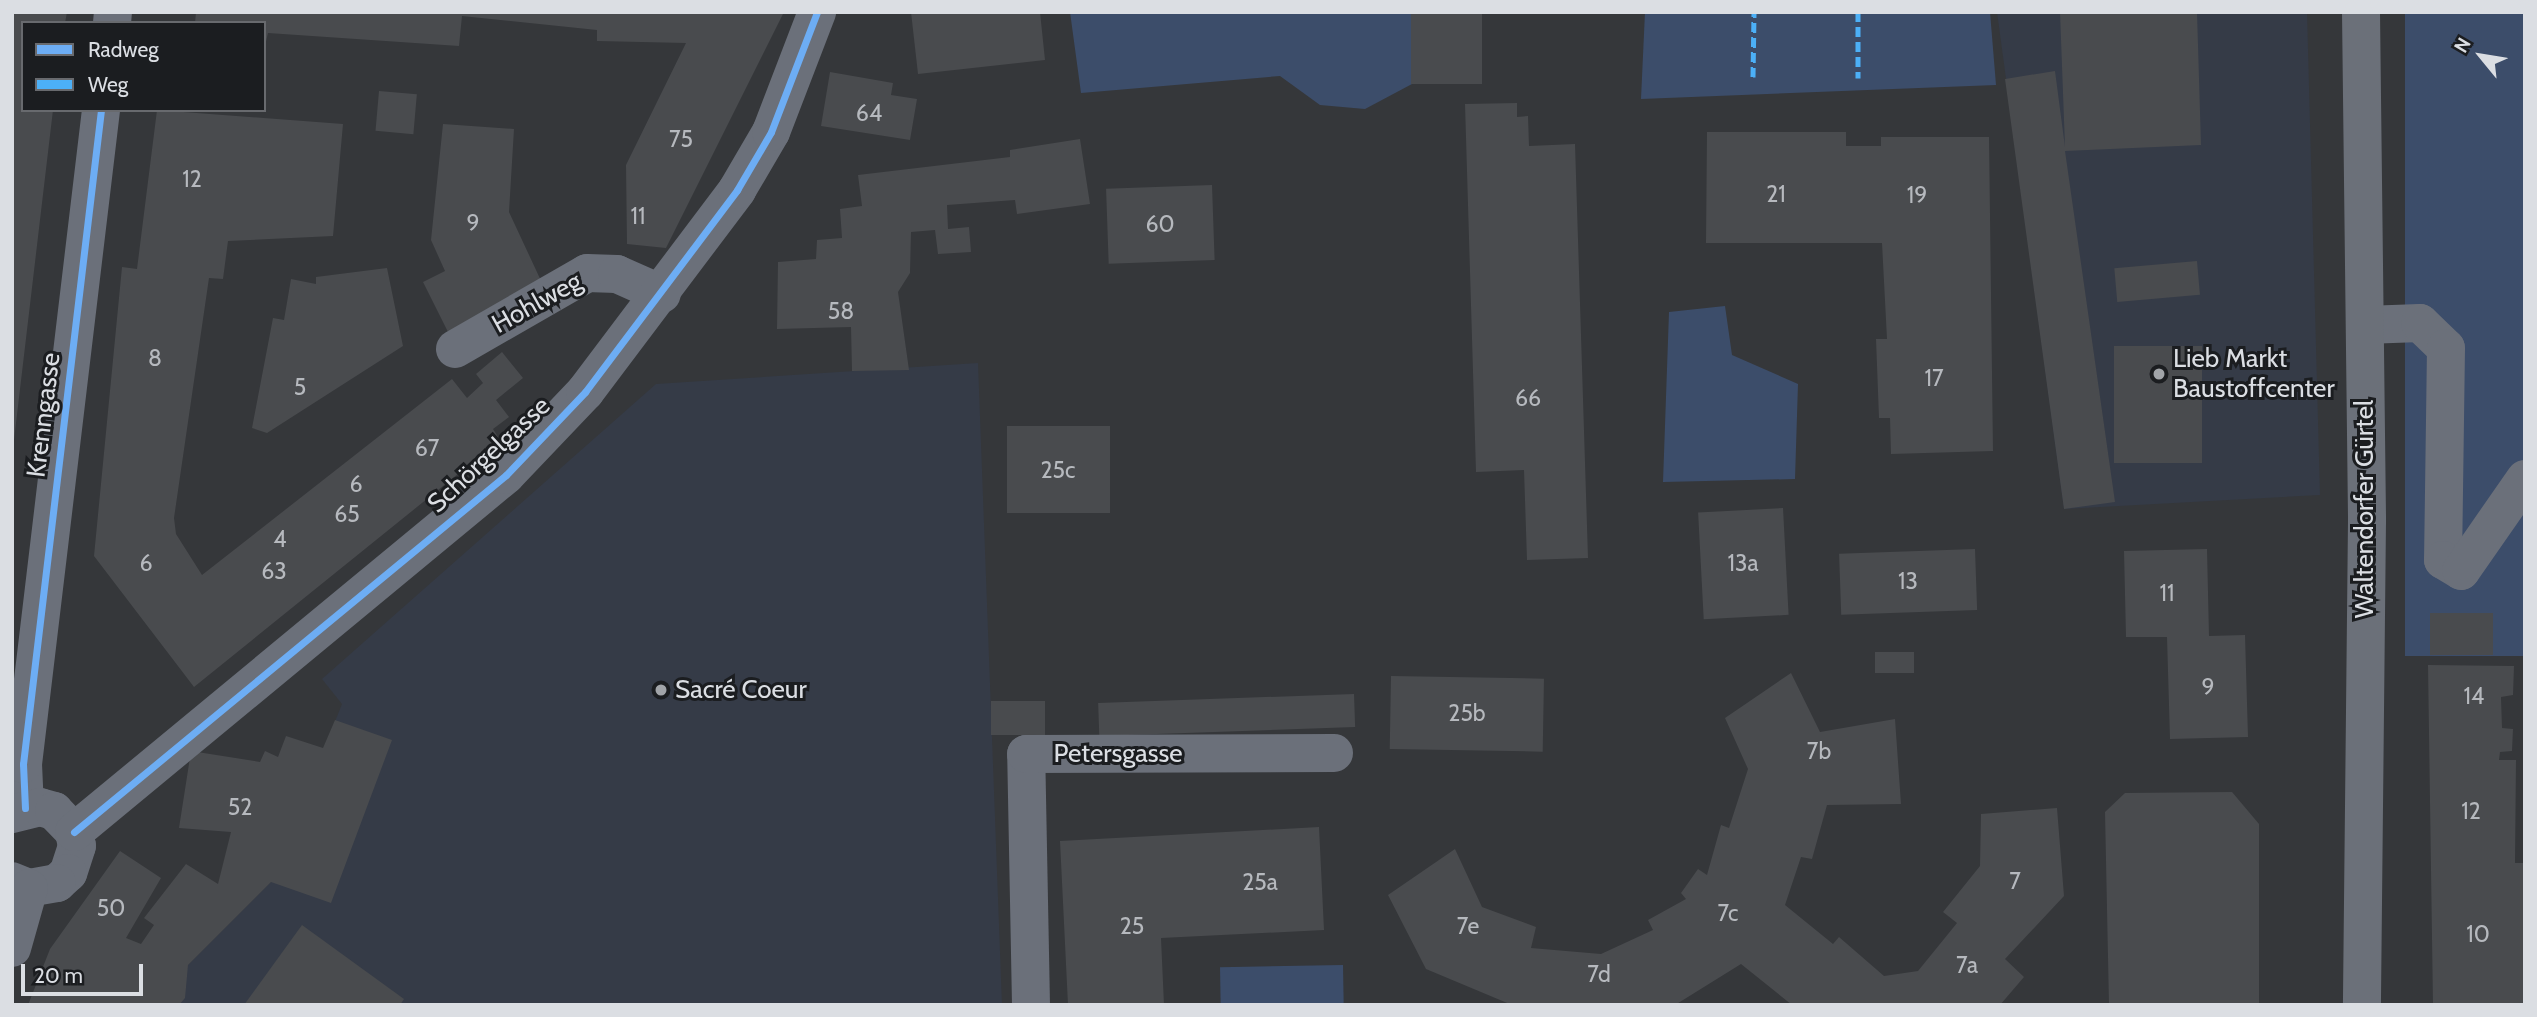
<!DOCTYPE html>
<html>
<head>
<meta charset="utf-8">
<style>
	body { margin:0 }
	#map { position:relative; width:2537px; height:1017px; overflow:hidden; background:#35373a; font-family:Cabin,sans-serif }
	div>[style] { position:absolute }
	.built>* { inset:0; background:#353b47 }
	.green>* { inset:0; background:#3c4d6a; transform-origin:0 0 }
	.building>* { inset:0; background:#494b4e; transform-origin:0 0 }
	.minor>* { height:38px; margin:-19px; padding:0 19px; transform-origin:19px; border-radius:19px; background:#6b707a }
	.major>* { height:38px; margin:-19px; padding:0 19px; transform-origin:19px; border-radius:19px; background:#6b7079 }
	.quiet>* { height:5px; margin-top:-2.5px; transform-origin:0; background:repeating-linear-gradient(90deg,#4cb0f7 0 10px,transparent 0 15px) }
	.cycleway>* { height:7px; margin:-3.5px; padding:0 3.5px; transform-origin:3.5px; border-radius:3.5px; background:#6dadf4 }
	.dots>* { width:19px; height:19px; translate:-50% -50%; box-sizing:border-box; border:4px solid #1b1d20; border-radius:50% }
	span { translate:-50% -50%; white-space:nowrap; text-align:center; line-height:1.15; -webkit-text-stroke:6px #1b1d20; paint-order:stroke }
	.number-label { font-size:23px; color:#b6b9be }
	.number-label span { -webkit-text-stroke-width:0 }
	.street-label { font-size:26px; color:#dbdee3 }
	.poi-label { font-size:26px; color:#dbdee3 }
	.left { translate:0 -50%; text-align:left }
	.frame { position:absolute; inset:0; border:14px solid #dbdee3; pointer-events:none }
	.legend { position:absolute; left:21px; top:21px; width:245px; height:91px; box-sizing:border-box; background:#1b1d20; border:2px solid #686a6e; margin:0; padding:9px 12px; list-style:none; font-size:21px; color:#dbdee3 }
	.legend li { display:flex; align-items:center; gap:14px; height:35px }
	.legend b { width:35px; border:2px solid #686a6e }
	.north { position:absolute; left:2446px; top:21px; width:70px; height:70px; -webkit-text-stroke:5px #1b1d20; paint-order:stroke; rotate:300deg; font-size:19px; font-weight:700; line-height:28px; text-align:center; color:#dbdee3 }
	.north::after { content:''; display:block; margin:auto; width:24px; height:32px; background:#dbdee3; clip-path:polygon(50% 0,100% 100%,50% 72%,0 100%) }
	.scale { position:absolute; left:21px; top:964px; width:122px; height:32px; box-sizing:border-box; border:4px solid #dbdee3; border-top:0; padding-left:9px; font-size:21px; line-height:24px; white-space:nowrap; color:#dbdee3; -webkit-text-stroke:5px #1b1d20; paint-order:stroke }
</style>
</head>
<body>
<div id="map">
	<div class="built">
		<div style="clip-path:polygon(1997px 12px,2307px 12px,2320px 495px,2064px 509px)"></div>
		<div style="clip-path:polygon(978px 363px,1002px 1005px,179px 1005px,188px 965px,271px 882px,342px 704px,322px 679px,656px 384px)"></div>
	</div>
	<div class="green">
		<div style="clip-path:polygon(1070px 12px,1411px 12px,1412px 84px,1365px 109px,1320px 105px,1280px 76px,1081px 93px)"></div>
		<div style="clip-path:polygon(1645px 12px,1990px 12px,1996px 85px,1641px 99px)"></div>
		<div style="left:2405px;top:12px;width:120px;height:644px"></div>
		<div style="clip-path:polygon(1725px 306px,1732px 355px,1798px 384px,1795px 479px,1663px 482px,1669px 312px)"></div>
		<div style="left:1343px;top:965px;width:40px;height:123px;rotate:89deg"></div>
	</div>
	<div class="building">
		<div style="clip-path:polygon(12px 12px,67px 12px,65px 23px,23px 23px,23px 110px,53px 110px,14px 440px)"></div>
		<div style="clip-path:polygon(196px 12px,784px 12px,666px 248px,627px 244px,626px 165px,686px 43px,597px 41px,597px 30px,462px 16px,459px 46px,268px 33px,264px 50px,264px 23px,195px 23px)"></div>
		<div style="clip-path:polygon(911px 12px,1040px 12px,1045px 60px,918px 74px)"></div>
		<div style="left:1411px;top:12px;width:71px;height:72px"></div>
		<div style="clip-path:polygon(2060px 12px,2197px 12px,2201px 145px,2065px 151px,2115px 502px,2064px 509px,2005px 79px,2055px 71px,2065px 147px)"></div>
		<div style="clip-path:polygon(830px 72px,893px 83px,891px 95px,917px 99px,910px 140px,821px 126px)"></div>
		<div style="left:379px;top:91px;width:38px;height:40px;rotate:5deg"></div>
		<div style="clip-path:polygon(1517px 103px,1517px 117px,1528px 116px,1529px 146px,1575px 144px,1588px 558px,1527px 560px,1524px 470px,1476px 472px,1465px 104px)"></div>
		<div style="clip-path:polygon(157px 110px,343px 124px,333px 236px,228px 241px,223px 279px,209px 278px,174px 518px,176px 534px,202px 575px,452px 379px,467px 398px,483px 383px,476px 374px,502px 352px,523px 378px,496px 400px,509px 417px,493px 429px,500px 440px,194px 687px,94px 556px,122px 267px,137px 269px)"></div>
		<div style="clip-path:polygon(443px 124px,514px 129px,509px 212px,543px 285px,449px 334px,423px 282px,445px 271px,431px 240px)"></div>
		<div style="clip-path:polygon(1707px 132px,1846px 132px,1846px 146px,1881px 146px,1881px 137px,1989px 137px,1993px 451px,1891px 454px,1890px 418px,1879px 418px,1876px 339px,1887px 339px,1882px 243px,1706px 243px)"></div>
		<div style="clip-path:polygon(1080px 139px,1090px 204px,1017px 214px,1015px 200px,947px 205px,948px 229px,969px 227px,971px 252px,938px 254px,935px 230px,911px 232px,910px 273px,898px 292px,909px 370px,852px 371px,851px 327px,777px 329px,778px 262px,816px 259px,817px 240px,842px 238px,840px 209px,862px 206px,858px 175px,1010px 157px,1010px 150px)"></div>
		<div style="left:1212px;top:185px;width:75px;height:106px;rotate:88deg"></div>
		<div style="left:2197px;top:261px;width:34px;height:83px;rotate:85deg"></div>
		<div style="clip-path:polygon(387px 268px,403px 346px,267px 433px,252px 428px,273px 318px,284px 320px,291px 279px,316px 284px,316px 277px)"></div>
		<div style="left:2114px;top:346px;width:88px;height:117px"></div>
		<div style="left:1007px;top:426px;width:103px;height:87px"></div>
		<div style="left:1783px;top:508px;width:107px;height:85px;rotate:87deg"></div>
		<div style="left:1975px;top:549px;width:61px;height:136px;rotate:88deg"></div>
		<div style="clip-path:polygon(2207px 549px,2209px 636px,2245px 635px,2248px 737px,2170px 739px,2167px 637px,2126px 637px,2124px 551px)"></div>
		<div style="left:2493px;top:613px;width:42px;height:63px;rotate:90deg"></div>
		<div style="left:1875px;top:652px;width:39px;height:21px"></div>
		<div style="clip-path:polygon(2428px 665px,2514px 666px,2513px 695px,2501px 697px,2502px 728px,2513px 729px,2512px 751px,2500px 752px,2499px 760px,2516px 760px,2515px 863px,2525px 863px,2525px 1005px,2433px 1005px)"></div>
		<div style="clip-path:polygon(1791px 673px,1820px 732px,1895px 719px,1901px 804px,1827px 805px,1812px 859px,1801px 857px,1785px 905px,1833px 944px,1839px 937px,1884px 976px,1918px 971px,1957px 923px,1943px 912px,1980px 866px,1981px 814px,2057px 808px,2064px 896px,2005px 959px,2024px 977px,2000px 1005px,1792px 1005px,1741px 964px,1675px 1005px,1512px 1005px,1426px 969px,1388px 895px,1455px 849px,1482px 907px,1536px 927px,1531px 948px,1601px 954px,1653px 930px,1648px 920px,1686px 899px,1681px 893px,1698px 869px,1707px 875px,1721px 825px,1729px 828px,1748px 769px,1725px 718px)"></div>
		<div style="left:1391px;top:676px;width:153px;height:73px;rotate:1deg"></div>
		<div style="left:1354px;top:694px;width:33px;height:256px;rotate:88deg"></div>
		<div style="left:991px;top:701px;width:54px;height:34px"></div>
		<div style="clip-path:polygon(335px 720px,392px 740px,331px 903px,271px 882px,188px 965px,185px 998px,179px 1005px,28px 1005px,50px 949px,120px 851px,161px 878px,126px 938px,141px 944px,154px 925px,144px 918px,186px 864px,218px 884px,231px 832px,179px 828px,191px 751px,260px 762px,265px 751px,278px 757px,286px 736px,323px 748px)"></div>
		<div style="clip-path:polygon(2232px 792px,2259px 824px,2259px 1005px,2109px 1005px,2105px 812px,2125px 793px)"></div>
		<div style="clip-path:polygon(1319px 827px,1324px 930px,1161px 938px,1164px 1005px,1068px 1005px,1060px 841px)"></div>
		<div style="clip-path:polygon(302px 925px,404px 999px,400px 1005px,244px 1005px)"></div>
	</div>
	<div class="minor">
		<div style="left:112px;top:23px;width:11px;rotate:-85deg"></div>
		<div style="left:2365px;top:325px;width:55px;rotate:-2.1deg"></div>
		<div style="left:2420px;top:323px;width:36px;rotate:44deg"></div>
		<div style="left:2446px;top:348px;width:212px;rotate:90.8deg"></div>
		<div style="left:2443px;top:560px;width:21px;rotate:31deg"></div>
		<div style="left:2461px;top:571px;width:112px;rotate:-55.2deg"></div>
		<div style="left:455px;top:349px;width:152px;rotate:-29.9deg"></div>
		<div style="left:587px;top:273px;width:30px;rotate:2deg"></div>
		<div style="left:617px;top:274px;width:49px;rotate:24deg"></div>
		<div style="left:25px;top:808px;width:44px;rotate:-92.6deg"></div>
		<div style="left:23px;top:764px;width:659px;rotate:-83.2deg"></div>
		<div style="left:12px;top:814px;width:29px;rotate:-14deg"></div>
		<div style="left:40px;top:807px;width:15px;rotate:16deg"></div>
		<div style="left:54px;top:811px;width:29px;rotate:46deg"></div>
		<div style="left:74px;top:832px;width:14px;rotate:78deg"></div>
		<div style="left:77px;top:846px;width:28px;rotate:108deg"></div>
		<div style="left:68px;top:873px;width:15px;rotate:138deg"></div>
		<div style="left:57px;top:883px;width:28px;rotate:170deg"></div>
		<div style="left:29px;top:888px;width:18px;rotate:-158deg"></div>
		<div style="left:74px;top:832px;width:560px;rotate:-39.57deg"></div>
		<div style="left:506px;top:475px;width:115px;rotate:-46.4deg"></div>
		<div style="left:585px;top:392px;width:253px;rotate:-53deg"></div>
		<div style="left:737px;top:190px;width:67px;rotate:-59.6deg"></div>
		<div style="left:771px;top:132px;width:129px;rotate:-69deg"></div>
		<div style="left:12px;top:948px;width:62px;rotate:-74.2deg"></div>
		<div style="left:1031px;top:1005px;width:251px;rotate:-91.1deg"></div>
		<div style="left:1026px;top:754px;width:308px;rotate:-0.2deg"></div>
	</div>
	<div class="major">
		<div style="left:2361px;top:12px;width:508px;rotate:89.32deg"></div>
		<div style="left:2367px;top:520px;width:485px;rotate:90.6deg"></div>
	</div>
	<div class="quiet">
		<div style="left:1858px;top:12px;width:66px;rotate:90deg"></div>
		<div style="left:1753px;top:77px;width:65px;rotate:-89.1deg"></div>
	</div>
	<div class="cycleway">
		<div style="left:25px;top:808px;width:44px;rotate:-92.6deg"></div>
		<div style="left:23px;top:764px;width:659px;rotate:-83.2deg"></div>
		<div style="left:74px;top:832px;width:560px;rotate:-39.57deg"></div>
		<div style="left:506px;top:475px;width:115px;rotate:-46.4deg"></div>
		<div style="left:585px;top:392px;width:253px;rotate:-53deg"></div>
		<div style="left:737px;top:190px;width:67px;rotate:-59.6deg"></div>
		<div style="left:771px;top:132px;width:129px;rotate:-69deg"></div>
	</div>
	<div class="dots">
		<div style="left:2159px;top:374px;background:#a1a4a8"></div>
		<div style="left:661px;top:690px;background:#a1a4a8"></div>
	</div>
	<div class="number-label">
		<span style="left:869px;top:113px">64</span>
		<span style="left:681px;top:139px">75</span>
		<span style="left:192px;top:179px">12</span>
		<span style="left:1776px;top:194px">21</span>
		<span style="left:1917px;top:195px">19</span>
		<span style="left:638px;top:216px">11</span>
		<span style="left:473px;top:223px">9</span>
		<span style="left:1160px;top:224px">60</span>
		<span style="left:841px;top:311px">58</span>
		<span style="left:155px;top:358px">8</span>
		<span style="left:1934px;top:378px">17</span>
		<span style="left:300px;top:387px">5</span>
		<span style="left:1528px;top:398px">66</span>
		<span style="left:427px;top:448px">67</span>
		<span style="left:1058px;top:470px">25c</span>
		<span style="left:356px;top:484px">6</span>
		<span style="left:347px;top:514px">65</span>
		<span style="left:280px;top:539px">4</span>
		<span style="left:146px;top:563px">6</span>
		<span style="left:1743px;top:563px">13a</span>
		<span style="left:274px;top:571px">63</span>
		<span style="left:1908px;top:581px">13</span>
		<span style="left:2167px;top:593px">11</span>
		<span style="left:2208px;top:687px">9</span>
		<span style="left:2474px;top:696px">14</span>
		<span style="left:1467px;top:713px">25b</span>
		<span style="left:1819px;top:751px">7b</span>
		<span style="left:240px;top:807px">52</span>
		<span style="left:2471px;top:811px">12</span>
		<span style="left:2015px;top:881px">7</span>
		<span style="left:1260px;top:882px">25a</span>
		<span style="left:111px;top:908px">50</span>
		<span style="left:1728px;top:913px">7c</span>
		<span style="left:1132px;top:926px">25</span>
		<span style="left:1468px;top:926px">7e</span>
		<span style="left:2478px;top:934px">10</span>
		<span style="left:1967px;top:965px">7a</span>
		<span style="left:1599px;top:974px">7d</span>
	</div>
	<div class="street-label">
		<span style="left:537px;top:303px;rotate:-29deg">Hohlweg</span>
		<span style="left:44px;top:415px;rotate:-83deg">Krenngasse</span>
		<span style="left:489px;top:455px;rotate:-43deg">Schörgelgasse</span>
		<span style="left:2365px;top:509px;rotate:-90deg">Waltendorfer Gürtel</span>
		<span style="left:1118px;top:754px">Petersgasse</span>
	</div>
	<div class="poi-label">
		<span class="left" style="left:2173px;top:374px">Lieb Markt<br>Baustoffcenter</span>
		<span class="left" style="left:675px;top:690px">Sacré Coeur</span>
	</div>
	<div class="frame"></div>
	<ul class="legend">
	<li><b style="height:9px;background:#6dadf4"></b>Radweg</li>
	<li><b style="height:9px;background:#4cb0f7"></b>Weg</li>
	</ul>
	<div class="north">N</div>
	<div class="scale">20 m</div>
</div>
</body>
</html>
